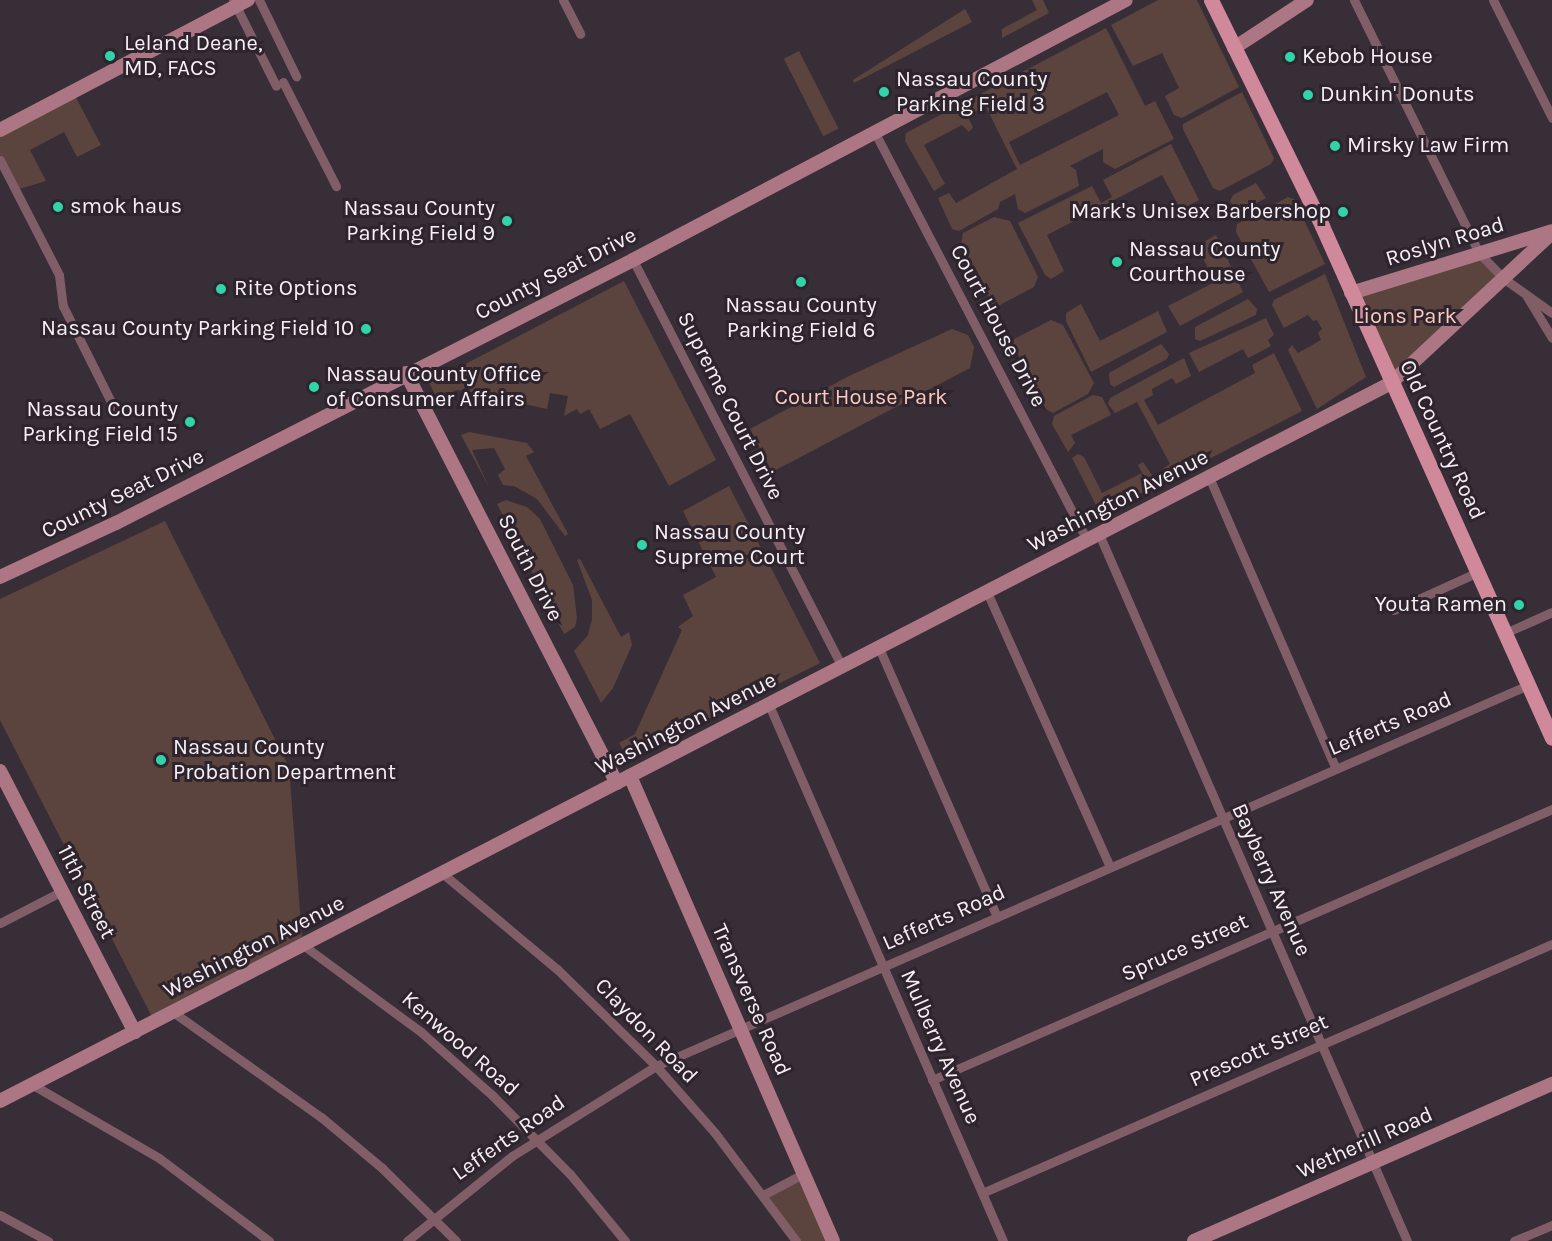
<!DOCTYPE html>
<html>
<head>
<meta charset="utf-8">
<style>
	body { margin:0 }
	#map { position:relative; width:1552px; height:1241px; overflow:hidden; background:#382e37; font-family:Karla,sans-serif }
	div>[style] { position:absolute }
	.green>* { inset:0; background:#5c443e; transform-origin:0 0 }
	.street>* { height:9px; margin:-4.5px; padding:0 4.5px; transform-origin:4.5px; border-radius:4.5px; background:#815e67 }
	.secondary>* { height:14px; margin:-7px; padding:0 7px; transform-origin:7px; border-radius:7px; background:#ad7684 }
	.primary>* { height:15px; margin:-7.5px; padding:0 7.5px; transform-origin:7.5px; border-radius:7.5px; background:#cf899b }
	.dots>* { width:16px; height:16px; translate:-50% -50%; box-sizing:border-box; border:3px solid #2e242d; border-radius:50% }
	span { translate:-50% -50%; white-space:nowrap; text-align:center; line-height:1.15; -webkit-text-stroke:6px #2e242d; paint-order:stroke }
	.poi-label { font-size:22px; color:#f7f0f6 }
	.left { translate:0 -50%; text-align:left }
	.right { translate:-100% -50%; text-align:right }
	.street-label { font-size:22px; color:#f7f0f6 }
	.park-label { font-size:22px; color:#fdcbbe }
</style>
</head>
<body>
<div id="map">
	<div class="green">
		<div style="clip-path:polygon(1032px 0,1043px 0,1049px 13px,1002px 38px,1002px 29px,1037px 10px)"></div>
		<div style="clip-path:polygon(1158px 0,1197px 0,1239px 87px,1182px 118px,1174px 115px,1165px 96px,1179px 88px,1162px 53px,1133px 66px,1111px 25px)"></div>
		<div style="clip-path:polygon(965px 9px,972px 22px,854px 83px,853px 80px)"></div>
		<div style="clip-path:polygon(evenodd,1106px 28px,1145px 106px,1155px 101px,1174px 139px,1115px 169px,1103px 162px,1103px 149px,1070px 166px,1076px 170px,1079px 186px,1025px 213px,1018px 209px,1015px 194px,1000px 202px,998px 209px,959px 231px,952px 229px,938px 198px,949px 193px,956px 203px,1017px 169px,986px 107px,975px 112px,969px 100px,1106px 28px,1107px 92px,1119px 115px,1020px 165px,1009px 142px,1107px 92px)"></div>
		<div style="left:799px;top:51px;width:87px;height:17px;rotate:63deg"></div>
		<div style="clip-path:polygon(73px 92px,101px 145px,77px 157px,64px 132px,30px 150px,46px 181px,16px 190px,0 160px,0 130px)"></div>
		<div style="clip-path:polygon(1242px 92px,1274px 158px,1271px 164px,1220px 191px,1213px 188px,1183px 129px,1183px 124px)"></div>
		<div style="clip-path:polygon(961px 104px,973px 127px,969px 132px,962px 125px,924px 145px,945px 184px,934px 191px,905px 141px,906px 133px)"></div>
		<div style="clip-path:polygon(1171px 144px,1199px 200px,1181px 210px,1162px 175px,1047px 235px,1064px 271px,1051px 279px,1045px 275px,1018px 223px,1092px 186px,1101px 203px,1112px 197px,1103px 180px)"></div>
		<div style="clip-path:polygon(1256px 183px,1266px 198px,1241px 211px,1234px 208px,1230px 201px,1233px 195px)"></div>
		<div style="clip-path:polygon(1288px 197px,1294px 199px,1325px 264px,1269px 292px,1236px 232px,1237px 224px)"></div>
		<div style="clip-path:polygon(994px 217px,1010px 221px,1038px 277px,1034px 287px,998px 306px,992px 304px,961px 245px,963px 233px)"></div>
		<div style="clip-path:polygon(1216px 235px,1243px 292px,1180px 326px,1168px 306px,1215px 282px,1197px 246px)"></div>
		<div style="clip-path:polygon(1479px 253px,1503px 278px,1391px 383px,1351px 293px)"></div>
		<div style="clip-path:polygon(1325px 274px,1366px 377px,1317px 409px,1288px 350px,1292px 345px,1298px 353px,1321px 340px,1318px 333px,1322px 329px,1317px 320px,1313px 321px,1308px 315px,1284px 328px,1272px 305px,1274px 300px)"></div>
		<div style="clip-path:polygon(624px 281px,716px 460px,669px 486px,630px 414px,600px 429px,589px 409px,580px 414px,577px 409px,564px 416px,568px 396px,550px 393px,547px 409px,465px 391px,456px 390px,438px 400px,429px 383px)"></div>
		<div style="clip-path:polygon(1248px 299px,1257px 309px,1256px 315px,1200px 341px,1195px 339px,1195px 327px)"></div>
		<div style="clip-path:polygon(1081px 304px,1100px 341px,1158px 311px,1167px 332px,1091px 372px,1066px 321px,1066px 313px)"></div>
		<div style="clip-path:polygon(1266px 318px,1274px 335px,1268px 340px,1271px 346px,1248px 358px,1243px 349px,1199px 372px,1189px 353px)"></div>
		<div style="clip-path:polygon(1051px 320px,1063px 325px,1094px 383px,1088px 394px,1053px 413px,1046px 409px,1014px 346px,1014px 339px)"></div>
		<div style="clip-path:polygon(952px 329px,968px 335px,974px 347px,970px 368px,772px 472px,750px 429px,851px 375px)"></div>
		<div style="clip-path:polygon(1161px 344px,1169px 354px,1167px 359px,1114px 387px,1110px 384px,1109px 373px)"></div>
		<div style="clip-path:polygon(1274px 353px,1302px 411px,1166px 481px,1163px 469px,1170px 464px,1137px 402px,1115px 413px,1108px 404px,1110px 398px,1184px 358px,1191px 376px,1176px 384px,1172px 378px,1152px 389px,1153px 395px,1144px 400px,1158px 425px,1255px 373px,1252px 365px)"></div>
		<div style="clip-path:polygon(1093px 395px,1102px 397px,1111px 415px,1071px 435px,1075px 443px,1068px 452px,1052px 424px,1054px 416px)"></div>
		<div style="clip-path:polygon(469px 432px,527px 443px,534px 452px,526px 456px,568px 534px,565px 536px,537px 499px,514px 486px,503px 485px,498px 475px,505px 469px,494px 448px,472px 450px,489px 487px,461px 435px)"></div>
		<div style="clip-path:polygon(1078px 454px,1084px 457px,1102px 493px,1142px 473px,1138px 465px,1143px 462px,1158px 484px,1104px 513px,1099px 511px,1072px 458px)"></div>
		<div style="clip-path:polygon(729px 486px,820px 663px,628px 759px,619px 743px,635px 734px,682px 630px,678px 627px,693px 616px,683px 595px,716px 577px,683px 511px)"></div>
		<div style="clip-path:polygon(506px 500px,527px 507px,540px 519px,573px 585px,577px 618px,575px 627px,564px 634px,497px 504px)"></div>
		<div style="clip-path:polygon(165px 521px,289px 767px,302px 937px,152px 1017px,0 720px,0 599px)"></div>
		<div style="clip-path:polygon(580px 559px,621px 637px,629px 632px,632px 645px,613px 688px,601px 703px,574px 651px,588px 635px,592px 619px,592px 600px,577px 560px)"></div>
		<div style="clip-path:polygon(803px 1174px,832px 1241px,796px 1241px,763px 1195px)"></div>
	</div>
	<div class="street">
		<div style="left:233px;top:0;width:96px;rotate:63.4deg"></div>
		<div style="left:259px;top:0;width:85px;rotate:64deg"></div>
		<div style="left:563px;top:0;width:38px;rotate:63deg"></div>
		<div style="left:1354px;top:0;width:282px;rotate:63.7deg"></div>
		<div style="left:1479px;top:253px;width:35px;rotate:46deg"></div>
		<div style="left:1503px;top:278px;width:60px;rotate:35.5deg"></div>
		<div style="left:1493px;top:0;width:132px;rotate:63.4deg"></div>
		<div style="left:283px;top:82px;width:117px;rotate:63deg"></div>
		<div style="left:874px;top:131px;width:461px;rotate:62.5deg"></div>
		<div style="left:0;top:160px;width:129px;rotate:62.8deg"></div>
		<div style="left:59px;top:275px;width:31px;rotate:83deg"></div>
		<div style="left:63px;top:306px;width:114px;rotate:63.4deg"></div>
		<div style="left:633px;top:260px;width:458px;rotate:62.8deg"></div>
		<div style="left:1526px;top:295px;width:50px;rotate:58.8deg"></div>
		<div style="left:1209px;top:477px;width:318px;rotate:66.5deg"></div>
		<div style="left:1099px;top:534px;width:771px;rotate:66.46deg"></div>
		<div style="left:987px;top:592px;width:301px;rotate:65.9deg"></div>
		<div style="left:1394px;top:610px;width:92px;rotate:-24.3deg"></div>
		<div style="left:1505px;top:633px;width:51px;rotate:-24.1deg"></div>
		<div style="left:879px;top:648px;width:294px;rotate:66.3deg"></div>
		<div style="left:769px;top:705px;width:585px;rotate:66.42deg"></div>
		<div style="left:442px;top:873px;width:150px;rotate:39.9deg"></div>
		<div style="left:557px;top:969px;width:139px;rotate:44.4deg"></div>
		<div style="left:656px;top:1066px;width:89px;rotate:48.6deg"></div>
		<div style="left:715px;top:1133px;width:135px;rotate:53.1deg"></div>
		<div style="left:0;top:923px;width:70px;rotate:-27.3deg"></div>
		<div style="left:303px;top:945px;width:147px;rotate:36.4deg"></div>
		<div style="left:421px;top:1032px;width:95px;rotate:41.6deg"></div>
		<div style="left:492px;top:1095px;width:111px;rotate:45.4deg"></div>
		<div style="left:570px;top:1174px;width:87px;rotate:50.6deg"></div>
		<div style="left:173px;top:1012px;width:181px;rotate:35.4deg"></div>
		<div style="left:321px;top:1117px;width:80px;rotate:39.9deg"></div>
		<div style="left:382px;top:1168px;width:104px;rotate:44.6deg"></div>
		<div style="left:932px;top:1080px;width:677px;rotate:-23.61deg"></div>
		<div style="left:33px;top:1085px;width:146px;rotate:30.1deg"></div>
		<div style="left:159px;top:1158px;width:138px;rotate:37deg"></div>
		<div style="left:982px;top:1193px;width:622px;rotate:-23.6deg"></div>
		<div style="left:763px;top:1195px;width:45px;rotate:-27.7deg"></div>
		<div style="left:0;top:1215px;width:55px;rotate:28.4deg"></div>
		<div style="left:407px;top:1241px;width:135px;rotate:-39deg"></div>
		<div style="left:512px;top:1156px;width:170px;rotate:-32deg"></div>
		<div style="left:656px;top:1066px;width:952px;rotate:-23.6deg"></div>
		<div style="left:1514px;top:1241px;width:41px;rotate:-22.8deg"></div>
	</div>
	<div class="secondary">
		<div style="left:1234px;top:48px;width:87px;rotate:-33.3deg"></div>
		<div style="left:0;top:130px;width:280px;rotate:-27.7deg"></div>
		<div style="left:1351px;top:293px;width:210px;rotate:-17.1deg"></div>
		<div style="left:406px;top:373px;width:461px;rotate:62.8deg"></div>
		<div style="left:0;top:577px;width:128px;rotate:-25deg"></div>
		<div style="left:116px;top:523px;width:580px;rotate:-26.96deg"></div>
		<div style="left:633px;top:260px;width:557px;rotate:-27.81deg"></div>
		<div style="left:0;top:771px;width:294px;rotate:62.7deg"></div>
		<div style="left:630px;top:776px;width:507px;rotate:66.42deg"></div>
		<div style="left:0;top:1101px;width:1565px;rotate:-27.3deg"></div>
		<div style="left:1391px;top:383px;width:220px;rotate:-43deg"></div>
		<div style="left:1194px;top:1241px;width:391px;rotate:-23.7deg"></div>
	</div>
	<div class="primary">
		<div style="left:1211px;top:0;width:252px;rotate:63.8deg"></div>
		<div style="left:1322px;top:226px;width:561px;rotate:65.81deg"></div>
	</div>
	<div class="dots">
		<div style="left:110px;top:56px;background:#31d4a9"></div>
		<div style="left:1290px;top:57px;background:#31d4a9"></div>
		<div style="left:884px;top:92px;background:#31d4a9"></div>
		<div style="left:1308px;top:95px;background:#31d4a9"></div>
		<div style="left:1335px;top:146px;background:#31d4a9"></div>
		<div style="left:58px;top:207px;background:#31d4a9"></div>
		<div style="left:1343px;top:212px;background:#31d4a9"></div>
		<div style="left:507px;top:221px;background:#31d4a9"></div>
		<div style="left:1117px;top:262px;background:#31d4a9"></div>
		<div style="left:801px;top:282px;background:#31d4a9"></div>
		<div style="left:221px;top:289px;background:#31d4a9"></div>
		<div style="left:366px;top:329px;background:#31d4a9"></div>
		<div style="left:314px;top:387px;background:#31d4a9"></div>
		<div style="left:190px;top:422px;background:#31d4a9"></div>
		<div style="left:642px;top:545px;background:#31d4a9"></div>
		<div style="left:1519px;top:605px;background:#31d4a9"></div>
		<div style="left:161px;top:760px;background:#31d4a9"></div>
	</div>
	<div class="poi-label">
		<span class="left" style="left:124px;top:56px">Leland Deane,<br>MD, FACS</span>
		<span class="left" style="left:1302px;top:57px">Kebob House</span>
		<span class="left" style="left:896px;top:92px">Nassau County<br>Parking Field 3</span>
		<span class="left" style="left:1320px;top:95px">Dunkin' Donuts</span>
		<span class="left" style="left:1347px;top:146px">Mirsky Law Firm</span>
		<span class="left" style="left:70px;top:207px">smok haus</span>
		<span class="right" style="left:495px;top:221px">Nassau County<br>Parking Field 9</span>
		<span class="right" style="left:1331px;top:212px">Mark's Unisex Barbershop</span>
		<span class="left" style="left:1129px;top:262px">Nassau County<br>Courthouse</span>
		<span class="left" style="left:234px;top:289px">Rite Options</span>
		<span style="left:801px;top:318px">Nassau County<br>Parking Field 6</span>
		<span class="right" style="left:354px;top:329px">Nassau County Parking Field 10</span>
		<span class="left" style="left:326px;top:387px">Nassau County Office<br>of Consumer Affairs</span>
		<span class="right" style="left:178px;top:422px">Nassau County<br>Parking Field 15</span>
		<span class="left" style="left:654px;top:545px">Nassau County<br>Supreme Court</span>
		<span class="right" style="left:1507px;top:605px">Youta Ramen</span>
		<span class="left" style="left:173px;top:760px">Nassau County<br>Probation Department</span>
	</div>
	<div class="street-label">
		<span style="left:1445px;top:242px;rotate:-17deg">Roslyn Road</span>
		<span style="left:556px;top:274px;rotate:-27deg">County Seat Drive</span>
		<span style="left:998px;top:326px;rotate:62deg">Court House Drive</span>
		<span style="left:730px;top:406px;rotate:63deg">Supreme Court Drive</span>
		<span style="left:1442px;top:440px;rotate:65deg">Old Country Road</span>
		<span style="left:123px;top:494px;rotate:-26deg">County Seat Drive</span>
		<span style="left:1118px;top:501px;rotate:-27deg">Washington Avenue</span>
		<span style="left:530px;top:568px;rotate:63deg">South Drive</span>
		<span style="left:686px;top:724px;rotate:-27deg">Washington Avenue</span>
		<span style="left:1390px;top:724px;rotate:-23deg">Lefferts Road</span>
		<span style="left:1271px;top:880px;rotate:66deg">Bayberry Avenue</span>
		<span style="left:86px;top:892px;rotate:63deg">11th Street</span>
		<span style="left:944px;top:918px;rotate:-24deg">Lefferts Road</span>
		<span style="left:254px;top:947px;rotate:-27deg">Washington Avenue</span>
		<span style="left:1185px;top:948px;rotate:-24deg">Spruce Street</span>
		<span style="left:751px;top:1000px;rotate:66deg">Transverse Road</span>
		<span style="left:646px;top:1031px;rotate:46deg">Claydon Road</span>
		<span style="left:460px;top:1044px;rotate:41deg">Kenwood Road</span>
		<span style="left:940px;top:1047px;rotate:66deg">Mulberry Avenue</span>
		<span style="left:1259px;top:1051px;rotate:-24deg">Prescott Street</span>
		<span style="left:509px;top:1138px;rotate:-35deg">Lefferts Road</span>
		<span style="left:1365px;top:1143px;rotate:-24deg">Wetherill Road</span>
	</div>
	<div class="park-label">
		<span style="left:1405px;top:317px">Lions Park</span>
		<span style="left:861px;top:398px">Court House Park</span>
	</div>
</div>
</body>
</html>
